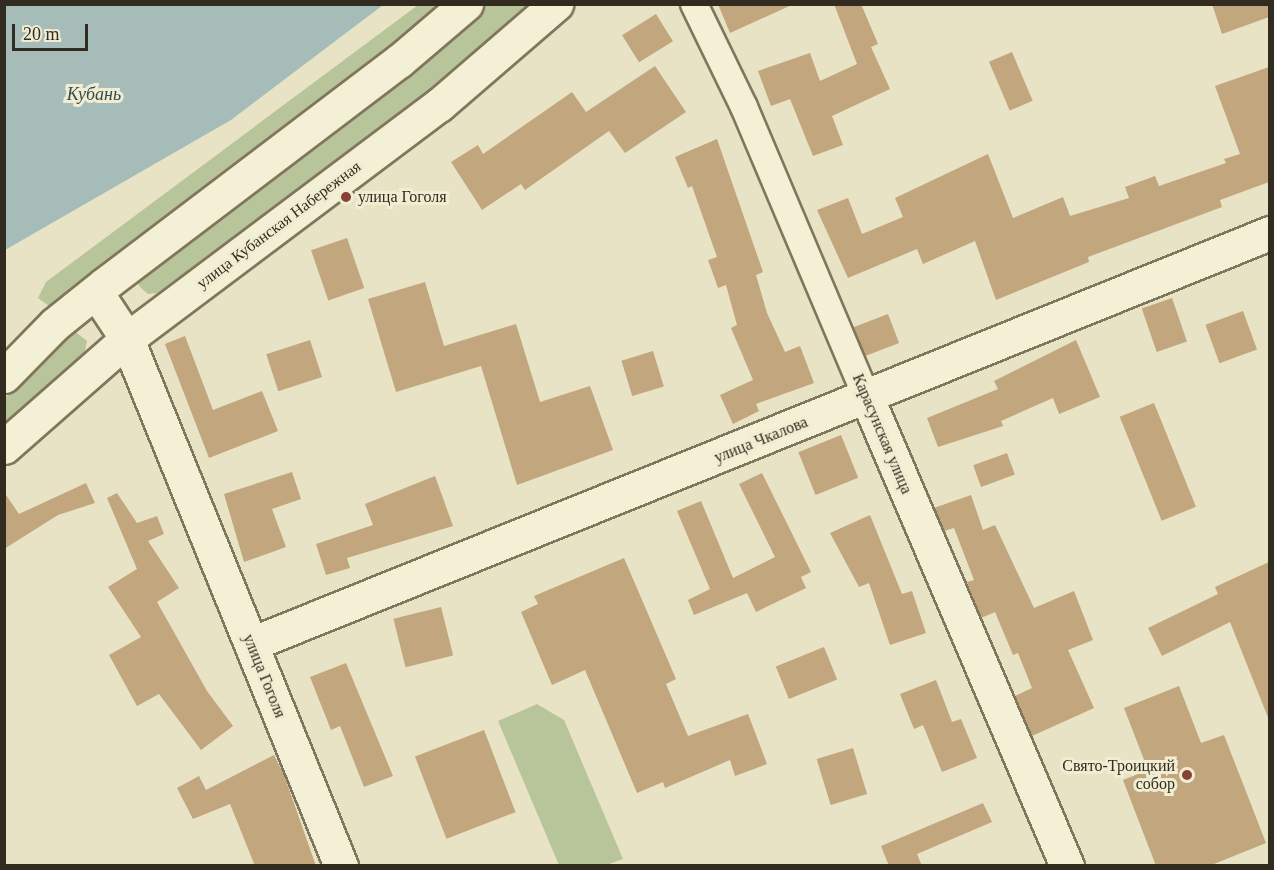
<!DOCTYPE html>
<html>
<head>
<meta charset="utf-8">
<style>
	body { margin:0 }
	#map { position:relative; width:1274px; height:870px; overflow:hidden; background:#e8e3c4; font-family:Georgia,serif }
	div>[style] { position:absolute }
	.green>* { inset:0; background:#b8c499 }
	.water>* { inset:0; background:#a5bcb9 }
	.building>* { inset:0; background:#c1a67e; transform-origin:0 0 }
	.roads { filter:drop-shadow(2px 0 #80765c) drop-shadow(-2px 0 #80765c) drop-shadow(0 2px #80765c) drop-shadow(0 -2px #80765c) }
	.street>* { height:26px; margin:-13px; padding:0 13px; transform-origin:13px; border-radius:13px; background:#f4f0d6 }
	.secondary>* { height:33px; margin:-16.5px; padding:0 16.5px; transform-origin:16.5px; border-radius:16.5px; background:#f4f0d6 }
	.dots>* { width:16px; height:16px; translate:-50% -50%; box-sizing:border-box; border:3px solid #f0edd2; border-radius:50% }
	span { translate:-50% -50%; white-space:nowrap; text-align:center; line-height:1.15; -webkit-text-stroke:6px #f0edd2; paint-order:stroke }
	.poi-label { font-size:16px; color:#322b1f }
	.left { translate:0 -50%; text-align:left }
	.right { translate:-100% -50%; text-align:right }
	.street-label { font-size:16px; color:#322b1f }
	.water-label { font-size:18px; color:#304c50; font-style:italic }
	.frame { position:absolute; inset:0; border:6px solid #322b1f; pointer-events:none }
	.scale { position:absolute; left:12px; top:24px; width:76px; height:27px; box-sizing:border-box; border:3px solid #322b1f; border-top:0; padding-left:8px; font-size:18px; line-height:21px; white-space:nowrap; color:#322b1f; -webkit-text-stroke:4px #f0edd2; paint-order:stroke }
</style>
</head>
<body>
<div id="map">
	<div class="green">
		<div style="clip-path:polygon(418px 5px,444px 5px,49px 306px,38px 298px,46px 282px)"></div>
		<div style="clip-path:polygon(482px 5px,532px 5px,436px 91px,239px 236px,157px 293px,148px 294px,140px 287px,136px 280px)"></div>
		<div style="clip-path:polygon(73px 330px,87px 341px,85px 351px,5px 427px,5px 398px,54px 343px)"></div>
		<div style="clip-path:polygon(537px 704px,564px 720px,623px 859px,606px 865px,559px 865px,498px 721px)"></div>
	</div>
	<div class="water">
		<div style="clip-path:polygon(5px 4px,383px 4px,383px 5px,231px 120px,5px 250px)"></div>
	</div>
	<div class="building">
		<div style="clip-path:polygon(718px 4px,794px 4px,730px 33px)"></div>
		<div style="clip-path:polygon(834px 4px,861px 4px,878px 44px,871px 47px,890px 89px,832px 116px,843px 145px,813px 156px,790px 99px,771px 106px,758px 71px,810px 53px,820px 81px,857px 64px)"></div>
		<div style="clip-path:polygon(1212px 4px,1269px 4px,1269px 17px,1222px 34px)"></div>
		<div style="left:656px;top:14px;width:32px;height:40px;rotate:58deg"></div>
		<div style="left:1012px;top:52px;width:53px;height:25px;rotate:67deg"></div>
		<div style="clip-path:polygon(655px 66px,686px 112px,625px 153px,609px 131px,525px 190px,521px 184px,482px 210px,451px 162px,478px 145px,483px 154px,572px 92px,586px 112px)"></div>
		<div style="clip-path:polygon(1269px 67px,1269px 182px,1220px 200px,1222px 207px,1088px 257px,1089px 262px,996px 300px,975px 241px,923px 264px,917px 249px,848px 278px,817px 210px,848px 198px,862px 234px,903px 217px,895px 198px,988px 154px,1013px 218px,1063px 197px,1070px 216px,1129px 198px,1125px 187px,1155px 176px,1159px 186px,1226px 163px,1224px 159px,1240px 154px,1215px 86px)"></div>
		<div style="clip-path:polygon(717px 139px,763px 272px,756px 275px,767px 313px,785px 352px,800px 346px,814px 383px,756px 404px,759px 411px,733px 424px,720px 395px,753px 380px,731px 328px,737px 325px,726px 285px,718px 288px,708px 260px,717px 257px,692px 186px,688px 188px,675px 157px)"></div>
		<div style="left:347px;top:238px;width:53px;height:38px;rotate:71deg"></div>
		<div style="clip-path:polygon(425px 282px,444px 346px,516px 324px,540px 402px,590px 386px,613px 450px,517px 485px,481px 366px,396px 392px,368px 299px)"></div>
		<div style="left:1172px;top:298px;width:46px;height:32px;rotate:71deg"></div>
		<div style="left:1243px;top:311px;width:41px;height:40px;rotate:70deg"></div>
		<div style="left:888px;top:314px;width:31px;height:37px;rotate:69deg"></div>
		<div style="clip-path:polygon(185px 336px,213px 410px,262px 391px,278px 431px,209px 458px,165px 344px)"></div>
		<div style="left:310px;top:340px;width:39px;height:46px;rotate:72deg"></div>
		<div style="clip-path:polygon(1076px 340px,1100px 397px,1059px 414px,1053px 398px,1001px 421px,1003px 426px,938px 447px,927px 418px,998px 389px,994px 381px)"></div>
		<div style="left:653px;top:351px;width:37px;height:33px;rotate:73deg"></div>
		<div style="left:1154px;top:403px;width:112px;height:37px;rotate:68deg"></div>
		<div style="left:841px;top:435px;width:46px;height:46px;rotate:68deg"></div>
		<div style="left:1007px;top:453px;width:23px;height:36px;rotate:70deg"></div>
		<div style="clip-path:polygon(292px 472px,301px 499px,272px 509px,286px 547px,244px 562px,224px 494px)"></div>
		<div style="clip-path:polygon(762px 473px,811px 572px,801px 577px,806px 588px,756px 612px,747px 593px,694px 615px,688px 600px,710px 589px,677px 511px,701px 501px,733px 578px,775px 557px,739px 484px)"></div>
		<div style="clip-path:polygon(435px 476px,453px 526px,347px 558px,350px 568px,326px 575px,316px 544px,373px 525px,365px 504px)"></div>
		<div style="clip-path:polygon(86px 483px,95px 503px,58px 515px,4px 549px,4px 492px,19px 514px)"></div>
		<div style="clip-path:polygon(117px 493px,137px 523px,157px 516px,164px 534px,148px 541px,179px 588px,157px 602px,207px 691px,233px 726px,201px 750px,159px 694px,137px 706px,109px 655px,141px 637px,108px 587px,137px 569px,107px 498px)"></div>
		<div style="clip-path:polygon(971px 495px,983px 530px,995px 525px,1034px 608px,1074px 591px,1093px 640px,1068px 650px,1094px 708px,1032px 736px,1015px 696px,1032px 688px,1018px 653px,1013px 655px,995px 612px,981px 618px,967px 582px,974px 580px,954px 528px,944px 531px,934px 508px)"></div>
		<div style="clip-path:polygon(870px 515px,902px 594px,912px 591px,926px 633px,890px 645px,869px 583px,859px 587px,830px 533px)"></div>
		<div style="clip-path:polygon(624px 558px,676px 679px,666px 684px,688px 736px,748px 714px,767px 764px,735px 776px,730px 760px,665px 788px,663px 782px,637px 793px,585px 670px,552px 685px,521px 612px,538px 604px,534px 596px)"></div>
		<div style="clip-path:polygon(1269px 562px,1269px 720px,1230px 622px,1162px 656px,1148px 628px,1218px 594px,1215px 587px)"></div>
		<div style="left:441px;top:607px;width:50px;height:49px;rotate:76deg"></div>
		<div style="left:824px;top:647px;width:35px;height:52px;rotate:68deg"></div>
		<div style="clip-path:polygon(346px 663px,393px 776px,364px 787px,340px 726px,331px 730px,310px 677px)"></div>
		<div style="clip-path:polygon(936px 680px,952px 722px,961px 719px,977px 758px,942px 772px,923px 725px,914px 729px,900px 694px)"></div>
		<div style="clip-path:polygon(1179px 686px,1201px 743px,1224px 735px,1266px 843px,1209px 866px,1156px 866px,1123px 780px,1148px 770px,1124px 708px)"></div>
		<div style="left:484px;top:730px;width:88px;height:74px;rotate:69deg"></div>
		<div style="left:853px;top:748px;width:48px;height:38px;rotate:73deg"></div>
		<div style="clip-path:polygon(274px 755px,284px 775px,316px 866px,255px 866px,230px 804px,193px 819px,177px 788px,199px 776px,206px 790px)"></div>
		<div style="clip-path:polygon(983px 803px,992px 822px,917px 854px,922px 866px,889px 866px,881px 846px)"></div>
	</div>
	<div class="roads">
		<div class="street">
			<div style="left:694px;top:4px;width:114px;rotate:64.1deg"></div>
			<div style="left:744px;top:107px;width:316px;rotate:67.1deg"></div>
		</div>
		<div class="secondary">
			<div style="left:96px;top:292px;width:56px;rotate:56.6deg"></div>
			<div style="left:127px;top:339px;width:569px;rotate:67.9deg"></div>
			<div style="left:4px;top:376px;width:73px;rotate:-45.6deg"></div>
			<div style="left:55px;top:324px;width:64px;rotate:-38.7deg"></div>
			<div style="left:105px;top:284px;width:369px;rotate:-37.2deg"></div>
			<div style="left:399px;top:61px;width:88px;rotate:-40.4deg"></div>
			<div style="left:867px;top:398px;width:509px;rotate:66.86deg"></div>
			<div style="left:4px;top:447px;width:164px;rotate:-41.3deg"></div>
			<div style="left:127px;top:339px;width:390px;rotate:-36.9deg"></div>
			<div style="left:439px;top:105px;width:155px;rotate:-40.8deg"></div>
			<div style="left:251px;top:644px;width:1099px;rotate:-21.97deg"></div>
		</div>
	</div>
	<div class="dots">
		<div style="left:346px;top:197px;background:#884234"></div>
		<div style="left:1187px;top:775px;background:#884234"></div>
	</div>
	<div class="poi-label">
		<span class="left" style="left:358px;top:197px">улица Гоголя</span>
		<span class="right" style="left:1175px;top:775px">Свято-Троицкий<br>собор</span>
	</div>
	<div class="street-label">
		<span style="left:279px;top:225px;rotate:-37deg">улица Кубанская Набережная</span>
		<span style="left:882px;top:434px;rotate:67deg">Карасунская улица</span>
		<span style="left:761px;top:440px;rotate:-22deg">улица Чкалова</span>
		<span style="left:264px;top:676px;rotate:68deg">улица Гоголя</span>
	</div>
	<div class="water-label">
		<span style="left:94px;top:94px">Кубань</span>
	</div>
	<div class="frame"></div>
	<div class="scale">20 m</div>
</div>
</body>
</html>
